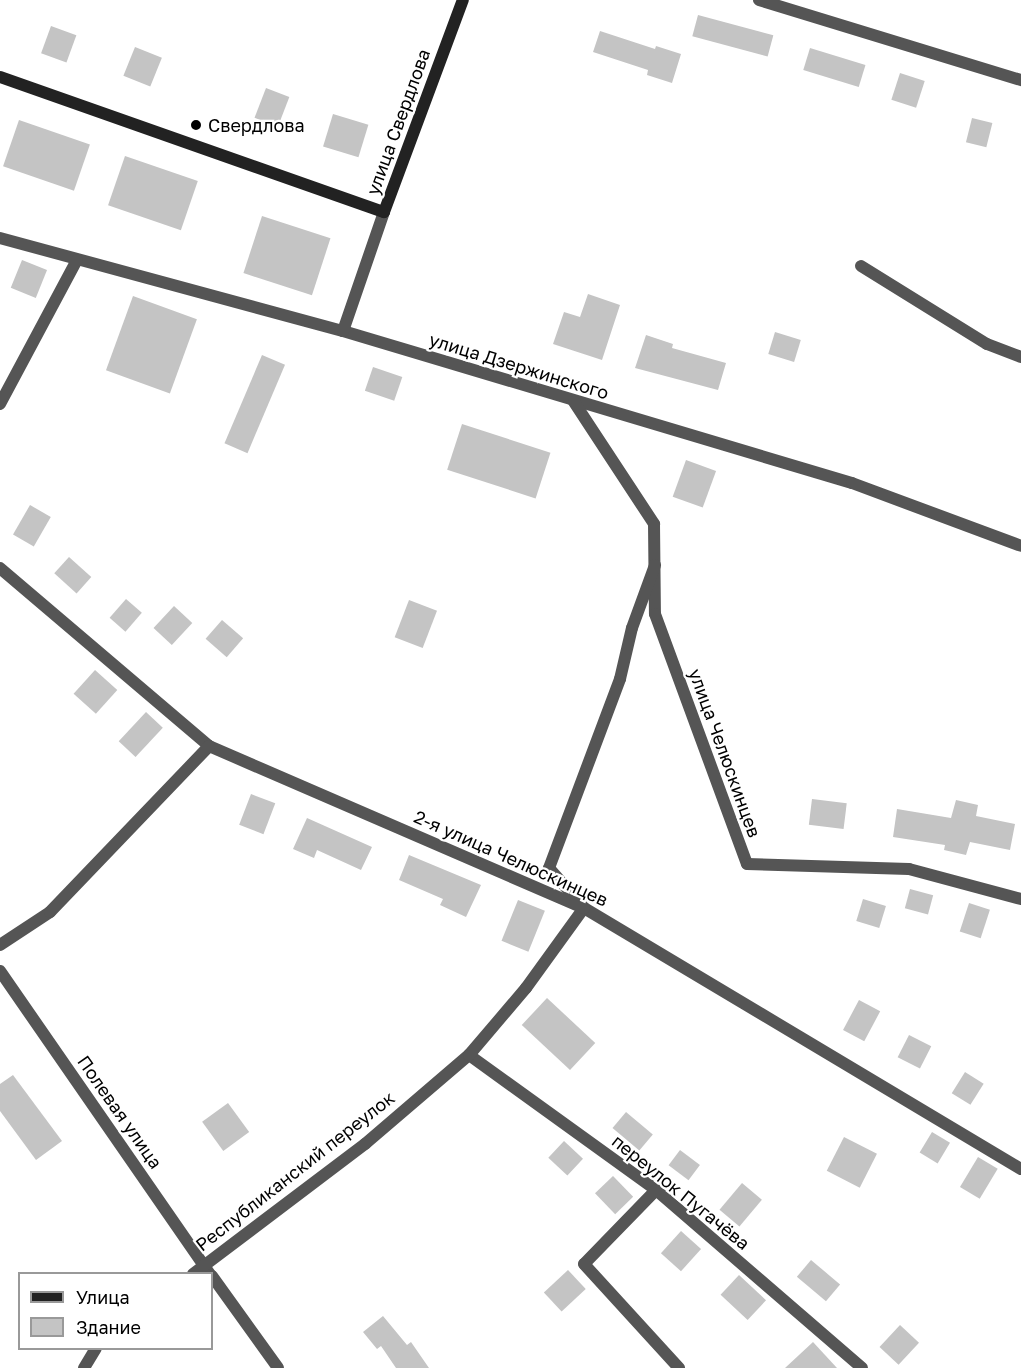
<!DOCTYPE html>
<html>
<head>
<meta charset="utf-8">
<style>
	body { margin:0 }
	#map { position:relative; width:1021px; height:1368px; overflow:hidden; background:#fff; font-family:"Golos Text",sans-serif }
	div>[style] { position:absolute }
	.building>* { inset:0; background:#c4c4c4; transform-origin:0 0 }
	.street>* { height:12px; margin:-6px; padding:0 6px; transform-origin:6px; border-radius:6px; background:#555 }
	.secondary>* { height:12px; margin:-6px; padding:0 6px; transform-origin:6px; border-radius:6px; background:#222 }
	.dots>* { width:16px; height:16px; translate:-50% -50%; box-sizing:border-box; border:3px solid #fff; border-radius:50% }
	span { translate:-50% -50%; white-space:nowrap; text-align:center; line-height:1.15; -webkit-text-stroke:4.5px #fff; paint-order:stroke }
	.street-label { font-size:18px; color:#000 }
	.poi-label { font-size:18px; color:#000 }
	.left { translate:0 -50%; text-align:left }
	.legend { position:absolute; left:18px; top:1272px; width:195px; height:78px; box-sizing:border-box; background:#fff; border:2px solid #999; margin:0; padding:8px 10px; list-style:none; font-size:18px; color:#000 }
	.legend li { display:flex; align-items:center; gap:12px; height:30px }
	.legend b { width:30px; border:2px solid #999 }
</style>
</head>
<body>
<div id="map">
	<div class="building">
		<div style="left:698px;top:15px;width:78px;height:22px;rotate:15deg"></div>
		<div style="left:51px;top:26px;width:27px;height:29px;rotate:20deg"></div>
		<div style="clip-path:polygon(600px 31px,655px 49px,656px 46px,681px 54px,672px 83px,647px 75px,648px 70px,593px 52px)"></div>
		<div style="left:135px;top:47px;width:29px;height:31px;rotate:22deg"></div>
		<div style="left:810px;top:48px;width:58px;height:23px;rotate:17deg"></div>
		<div style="left:900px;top:73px;width:26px;height:28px;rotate:18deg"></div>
		<div style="left:266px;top:88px;width:25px;height:32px;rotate:21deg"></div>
		<div style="left:333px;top:114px;width:37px;height:34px;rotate:17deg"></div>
		<div style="left:972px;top:118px;width:21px;height:25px;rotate:14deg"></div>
		<div style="left:19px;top:120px;width:75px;height:49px;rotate:19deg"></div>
		<div style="left:125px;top:156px;width:77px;height:52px;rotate:19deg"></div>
		<div style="left:262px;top:216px;width:72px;height:60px;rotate:18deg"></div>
		<div style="left:22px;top:260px;width:27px;height:30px;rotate:22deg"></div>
		<div style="clip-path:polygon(588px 294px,620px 305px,602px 360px,553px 344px,564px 312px,580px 317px)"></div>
		<div style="left:133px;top:296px;width:68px;height:79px;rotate:20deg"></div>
		<div style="left:775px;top:332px;width:27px;height:23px;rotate:17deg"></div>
		<div style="clip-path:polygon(646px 335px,673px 344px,672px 348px,726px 363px,718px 390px,635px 368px)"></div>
		<div style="left:262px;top:355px;width:25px;height:96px;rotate:23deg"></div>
		<div style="left:373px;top:367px;width:31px;height:25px;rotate:19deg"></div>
		<div style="left:462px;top:424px;width:93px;height:48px;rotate:18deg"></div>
		<div style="left:686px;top:460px;width:32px;height:39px;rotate:20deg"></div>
		<div style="left:30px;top:505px;width:24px;height:34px;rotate:30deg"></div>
		<div style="left:69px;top:557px;width:30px;height:22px;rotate:42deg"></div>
		<div style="left:126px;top:599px;width:21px;height:25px;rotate:41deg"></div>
		<div style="left:409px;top:600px;width:30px;height:40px;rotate:21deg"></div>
		<div style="left:174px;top:606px;width:25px;height:30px;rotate:43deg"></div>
		<div style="left:222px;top:620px;width:28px;height:25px;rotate:41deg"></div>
		<div style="left:95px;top:670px;width:30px;height:32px;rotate:42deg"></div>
		<div style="left:146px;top:712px;width:23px;height:40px;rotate:43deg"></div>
		<div style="left:251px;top:794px;width:26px;height:33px;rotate:21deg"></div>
		<div style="left:812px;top:799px;width:35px;height:26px;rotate:7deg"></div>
		<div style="clip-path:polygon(956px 800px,978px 805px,976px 816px,1015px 824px,1010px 850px,970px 842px,966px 855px,944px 850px,945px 845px,893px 837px,897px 809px,951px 818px)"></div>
		<div style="clip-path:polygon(307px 818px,372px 847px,361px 870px,317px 850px,314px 858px,293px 849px)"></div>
		<div style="clip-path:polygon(409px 855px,481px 885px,466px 917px,440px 905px,443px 899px,399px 880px)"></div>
		<div style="left:910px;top:889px;width:24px;height:20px;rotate:15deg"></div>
		<div style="left:863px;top:899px;width:24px;height:23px;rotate:17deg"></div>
		<div style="left:518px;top:900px;width:29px;height:44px;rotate:22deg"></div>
		<div style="left:969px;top:903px;width:22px;height:30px;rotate:18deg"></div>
		<div style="left:547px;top:998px;width:66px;height:37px;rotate:43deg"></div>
		<div style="left:859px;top:1000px;width:24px;height:34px;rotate:28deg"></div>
		<div style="left:909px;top:1035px;width:25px;height:25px;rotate:27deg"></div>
		<div style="left:965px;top:1072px;width:22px;height:25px;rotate:32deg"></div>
		<div style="clip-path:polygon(13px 1075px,62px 1141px,36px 1160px,0 1111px,0 1084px)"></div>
		<div style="left:228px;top:1103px;width:36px;height:32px;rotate:54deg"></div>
		<div style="left:626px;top:1112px;width:35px;height:21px;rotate:40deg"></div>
		<div style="left:932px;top:1132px;width:21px;height:24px;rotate:31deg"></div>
		<div style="left:844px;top:1137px;width:37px;height:38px;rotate:27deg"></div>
		<div style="left:564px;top:1141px;width:26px;height:23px;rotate:43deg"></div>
		<div style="left:680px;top:1150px;width:25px;height:19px;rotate:37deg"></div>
		<div style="left:978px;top:1157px;width:23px;height:35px;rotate:31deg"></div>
		<div style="left:613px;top:1176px;width:29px;height:25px;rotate:46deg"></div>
		<div style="left:742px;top:1183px;width:26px;height:35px;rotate:40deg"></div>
		<div style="left:681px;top:1231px;width:27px;height:30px;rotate:42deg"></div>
		<div style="left:811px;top:1260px;width:38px;height:22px;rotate:40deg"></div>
		<div style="left:568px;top:1270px;width:26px;height:33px;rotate:47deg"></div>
		<div style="left:739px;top:1275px;width:37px;height:27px;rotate:43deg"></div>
		<div style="clip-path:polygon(383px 1316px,407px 1345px,411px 1342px,429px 1368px,396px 1368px,381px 1346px,377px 1349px,363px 1332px)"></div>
		<div style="left:900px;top:1325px;width:26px;height:30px;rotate:43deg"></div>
		<div style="clip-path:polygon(813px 1342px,837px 1368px,785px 1368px)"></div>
	</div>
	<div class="street">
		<div style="left:759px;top:0;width:274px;rotate:17deg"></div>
		<div style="left:0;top:238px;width:355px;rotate:15.2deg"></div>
		<div style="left:343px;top:331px;width:531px;rotate:16.63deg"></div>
		<div style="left:852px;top:483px;width:180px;rotate:20.4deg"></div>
		<div style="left:861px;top:266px;width:148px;rotate:31.8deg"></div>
		<div style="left:987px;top:344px;width:36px;rotate:21deg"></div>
		<div style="left:343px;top:331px;width:126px;rotate:-71deg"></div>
		<div style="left:574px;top:402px;width:146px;rotate:56.7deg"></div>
		<div style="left:654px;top:524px;width:90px;rotate:89.4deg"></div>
		<div style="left:655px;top:614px;width:266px;rotate:69.8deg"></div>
		<div style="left:747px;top:864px;width:162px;rotate:1.8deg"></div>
		<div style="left:909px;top:869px;width:116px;rotate:15deg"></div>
		<div style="left:0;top:404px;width:163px;rotate:-61.9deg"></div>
		<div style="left:0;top:568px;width:275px;rotate:40.4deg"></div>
		<div style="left:209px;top:746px;width:408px;rotate:23.4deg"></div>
		<div style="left:584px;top:908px;width:509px;rotate:30.85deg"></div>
		<div style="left:0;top:945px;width:60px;rotate:-33.4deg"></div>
		<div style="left:50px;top:912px;width:230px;rotate:-46.2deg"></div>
		<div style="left:0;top:971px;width:369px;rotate:55.3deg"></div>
		<div style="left:469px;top:1055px;width:231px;rotate:35.8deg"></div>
		<div style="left:656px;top:1190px;width:272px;rotate:40.8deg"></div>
		<div style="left:656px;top:1190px;width:103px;rotate:134.2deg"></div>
		<div style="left:584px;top:1264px;width:141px;rotate:47.6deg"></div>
		<div style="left:193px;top:1274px;width:216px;rotate:-37.1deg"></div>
		<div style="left:365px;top:1144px;width:137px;rotate:-40.6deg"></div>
		<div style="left:469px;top:1055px;width:88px;rotate:-49.6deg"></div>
		<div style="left:526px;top:988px;width:99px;rotate:-54.1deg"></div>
		<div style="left:584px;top:908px;width:53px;rotate:-131.2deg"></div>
		<div style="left:549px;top:868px;width:202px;rotate:-69.4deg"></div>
		<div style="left:620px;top:679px;width:52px;rotate:-76.8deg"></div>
		<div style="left:632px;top:628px;width:67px;rotate:-69.9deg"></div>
		<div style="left:212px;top:1276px;width:113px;rotate:54.3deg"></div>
		<div style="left:84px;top:1368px;width:23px;rotate:-59deg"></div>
	</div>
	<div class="secondary">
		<div style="left:0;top:77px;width:407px;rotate:19.4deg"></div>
		<div style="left:384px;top:212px;width:226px;rotate:-69.6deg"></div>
	</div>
	<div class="dots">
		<div style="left:196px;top:125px;background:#000"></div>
	</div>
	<div class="street-label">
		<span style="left:398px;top:122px;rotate:-70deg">улица Свердлова</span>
		<span style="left:519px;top:366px;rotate:17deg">улица Дзержинского</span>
		<span style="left:725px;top:753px;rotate:70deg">улица Челюскинцев</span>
		<span style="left:511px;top:858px;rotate:24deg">2-я улица Челюскинцев</span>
		<span style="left:120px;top:1112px;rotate:55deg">Полевая улица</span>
		<span style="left:295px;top:1171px;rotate:-38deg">Республиканский переулок</span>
		<span style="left:681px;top:1192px;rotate:39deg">переулок Пугачёва</span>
	</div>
	<div class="poi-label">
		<span class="left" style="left:208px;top:125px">Свердлова</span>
	</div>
	<ul class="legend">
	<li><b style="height:8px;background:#222"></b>Улица</li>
	<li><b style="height:16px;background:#c4c4c4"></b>Здание</li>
	</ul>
</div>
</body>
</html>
